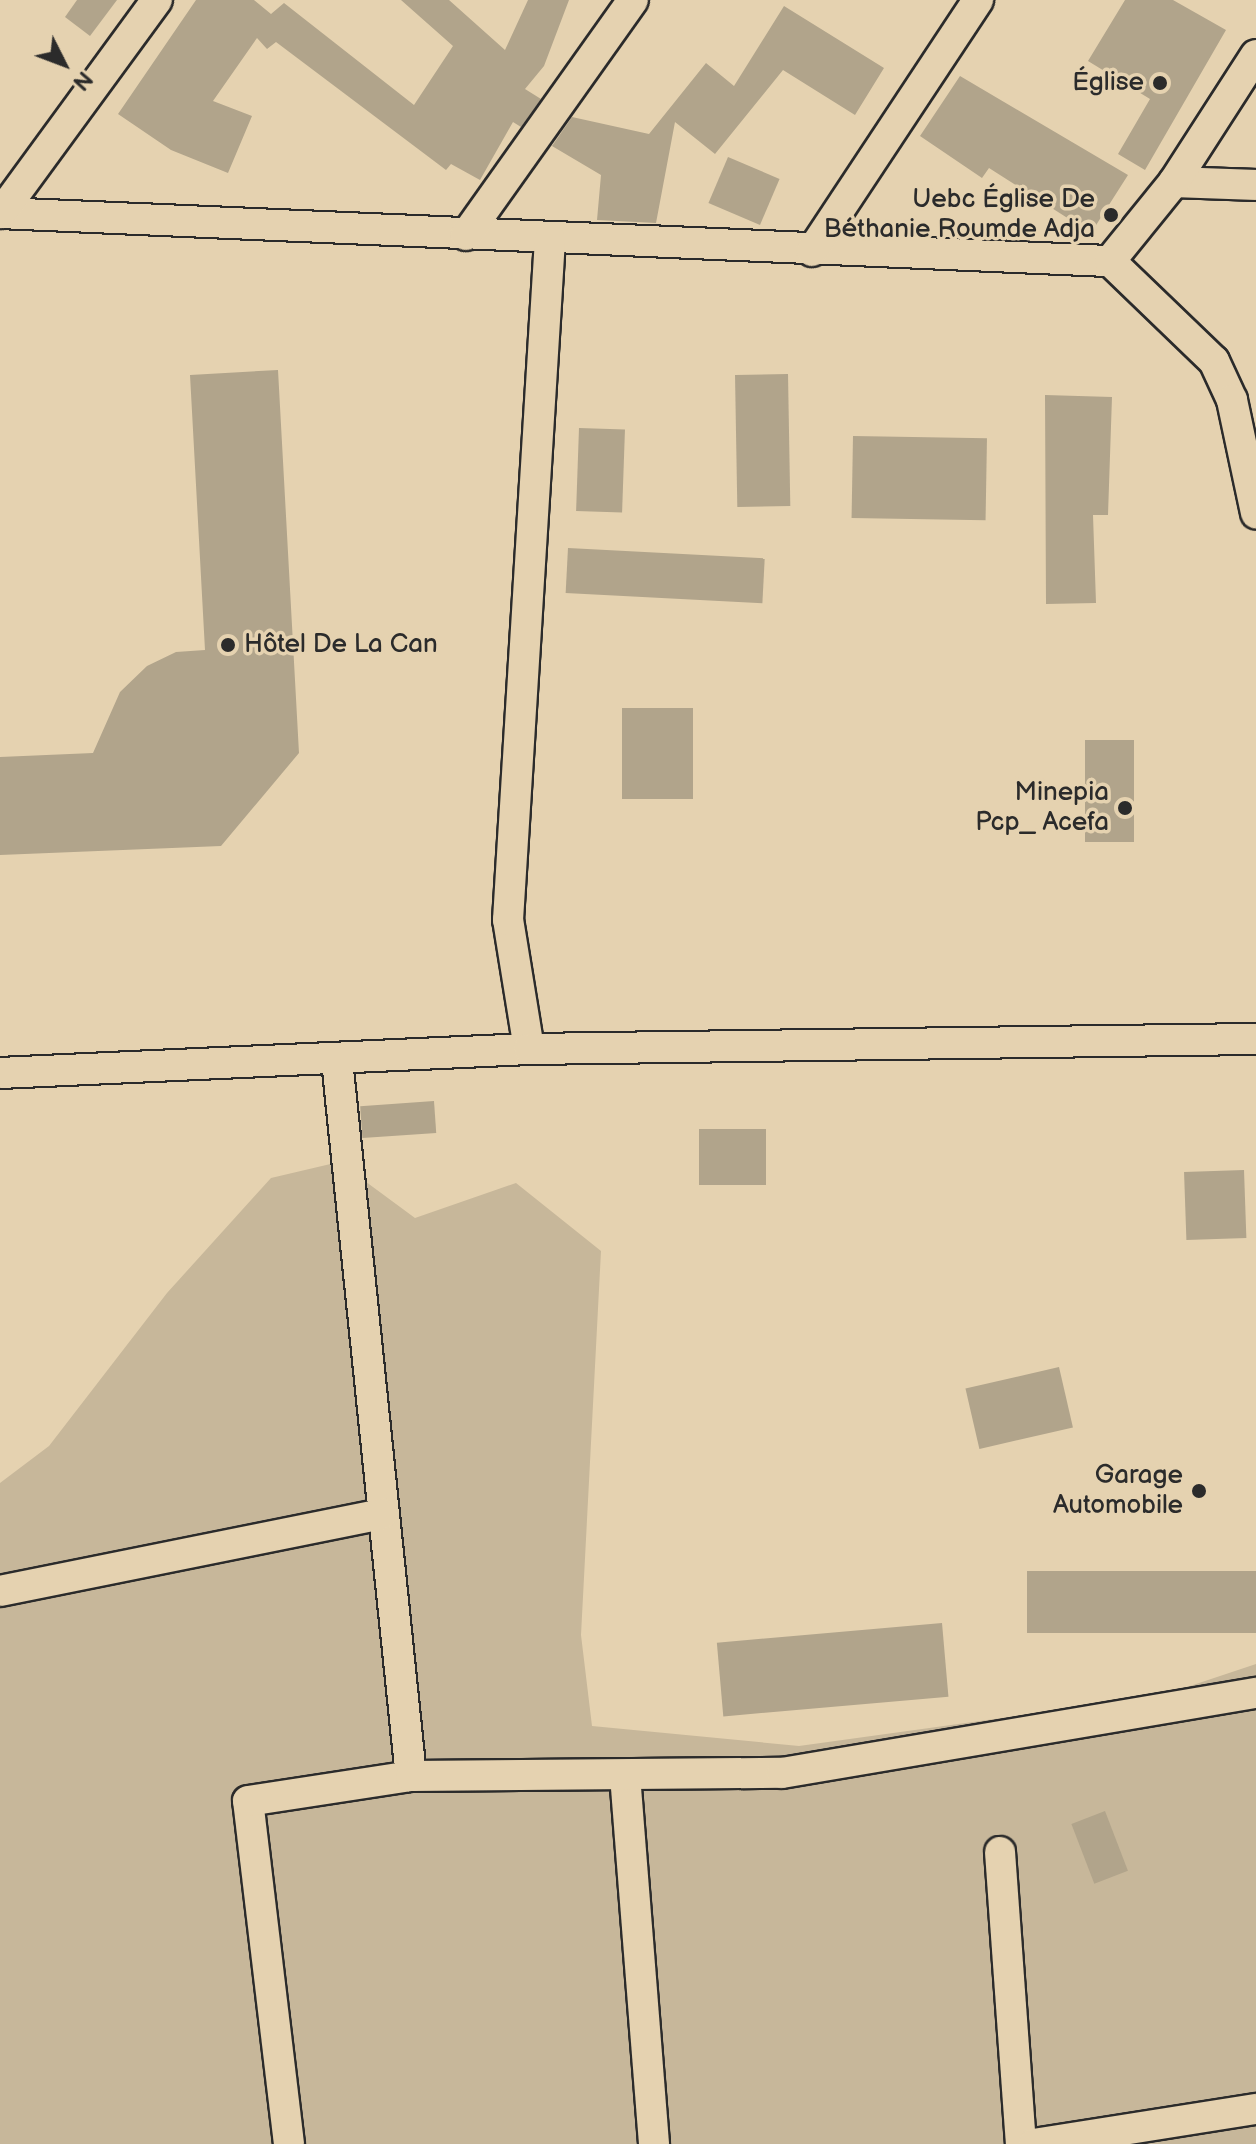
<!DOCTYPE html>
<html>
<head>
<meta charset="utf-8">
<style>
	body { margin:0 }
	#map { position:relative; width:1256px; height:2144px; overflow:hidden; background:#e5d2b0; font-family:"Balsamiq Sans",sans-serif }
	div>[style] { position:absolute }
	.green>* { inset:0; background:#c7b79a }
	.building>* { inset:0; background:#b1a48b; transform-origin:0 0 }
	.roads { filter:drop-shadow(2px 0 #2b2b2b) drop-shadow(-2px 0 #2b2b2b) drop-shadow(0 2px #2b2b2b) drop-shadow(0 -2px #2b2b2b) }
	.street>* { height:30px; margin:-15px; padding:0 15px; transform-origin:15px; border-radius:15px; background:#e5d2b0 }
	.dots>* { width:22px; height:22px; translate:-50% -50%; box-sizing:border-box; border:4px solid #e5d2b0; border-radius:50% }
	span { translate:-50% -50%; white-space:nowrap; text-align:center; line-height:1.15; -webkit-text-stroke:7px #e5d2b0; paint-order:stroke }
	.poi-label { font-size:26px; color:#2b2b2b }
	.right { translate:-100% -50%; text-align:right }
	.left { translate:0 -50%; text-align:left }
	.north { position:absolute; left:24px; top:24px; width:80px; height:80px; -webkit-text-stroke:6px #e5d2b0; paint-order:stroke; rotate:132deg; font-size:22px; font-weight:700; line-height:32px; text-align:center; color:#2b2b2b }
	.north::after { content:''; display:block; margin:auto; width:28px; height:36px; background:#2b2b2b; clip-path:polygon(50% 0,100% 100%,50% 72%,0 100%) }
</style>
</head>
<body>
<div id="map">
	<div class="green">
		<div style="clip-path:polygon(339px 1162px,415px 1218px,516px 1183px,601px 1251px,581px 1635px,592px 1726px,799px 1746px,1160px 1696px,1256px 1664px,1256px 2144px,0 2144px,0 1483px,49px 1446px,167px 1293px,271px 1178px)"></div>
	</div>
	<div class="building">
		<div style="clip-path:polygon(77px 0,117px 0,90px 36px,65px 17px)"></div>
		<div style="clip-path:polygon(196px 0,254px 0,271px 14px,284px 3px,414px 105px,453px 46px,401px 0,449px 0,505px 50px,528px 0,569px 0,544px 66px,525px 89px,541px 99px,521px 127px,513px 122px,480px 180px,451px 164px,446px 170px,276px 42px,267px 49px,257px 38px,213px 101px,252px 116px,228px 173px,171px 150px,118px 114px)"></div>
		<div style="clip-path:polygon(1125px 0,1173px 0,1226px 30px,1145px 170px,1118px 154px,1150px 99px,1088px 61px)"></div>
		<div style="clip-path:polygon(784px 6px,884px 68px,855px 115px,783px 70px,715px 154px,675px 122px,656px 223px,597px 220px,601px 175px,552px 146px,572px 117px,649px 134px,706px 63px,734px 86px)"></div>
		<div style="clip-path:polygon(960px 76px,1128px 175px,1091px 233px,989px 168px,982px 178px,920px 136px)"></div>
		<div style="left:728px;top:157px;width:56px;height:50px;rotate:23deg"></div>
		<div style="clip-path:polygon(278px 370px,299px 753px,221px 846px,0 855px,0 757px,93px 753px,120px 692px,147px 666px,176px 652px,205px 650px,190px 375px)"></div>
		<div style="left:788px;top:374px;width:132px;height:53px;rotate:89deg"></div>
		<div style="clip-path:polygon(1045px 395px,1112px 397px,1108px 515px,1093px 515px,1096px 603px,1046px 604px)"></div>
		<div style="left:579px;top:428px;width:46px;height:83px;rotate:2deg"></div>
		<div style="left:853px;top:436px;width:134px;height:82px;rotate:1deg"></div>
		<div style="left:568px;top:548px;width:197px;height:45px;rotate:3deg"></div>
		<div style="left:622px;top:708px;width:71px;height:91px"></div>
		<div style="left:1085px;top:740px;width:49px;height:102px"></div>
		<div style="left:434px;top:1101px;width:32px;height:74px;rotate:86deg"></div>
		<div style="left:766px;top:1129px;width:56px;height:67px;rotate:90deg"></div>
		<div style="left:1244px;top:1170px;width:68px;height:60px;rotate:88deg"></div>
		<div style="left:1059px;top:1367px;width:62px;height:96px;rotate:77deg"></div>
		<div style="left:1256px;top:1571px;width:62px;height:229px;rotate:90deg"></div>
		<div style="left:942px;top:1623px;width:74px;height:226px;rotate:85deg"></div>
		<div style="left:1105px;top:1811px;width:64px;height:36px;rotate:69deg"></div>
	</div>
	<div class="roads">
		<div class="street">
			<div style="left:1174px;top:182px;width:82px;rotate:2.1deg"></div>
			<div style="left:0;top:213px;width:1111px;rotate:2.48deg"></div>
			<div style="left:1110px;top:261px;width:144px;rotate:43.9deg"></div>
			<div style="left:1214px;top:361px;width:43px;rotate:65.2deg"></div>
			<div style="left:1232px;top:400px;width:116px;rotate:78deg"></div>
			<div style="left:1px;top:213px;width:264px;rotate:-53.8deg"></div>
			<div style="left:466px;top:235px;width:288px;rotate:-54.6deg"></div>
			<div style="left:812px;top:251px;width:301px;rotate:-56.5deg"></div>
			<div style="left:1110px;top:261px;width:102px;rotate:-51deg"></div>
			<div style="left:1174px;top:182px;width:151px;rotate:-57.2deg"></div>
			<div style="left:529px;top:1049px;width:131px;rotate:-99.2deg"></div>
			<div style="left:508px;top:920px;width:682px;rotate:-86.47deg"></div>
			<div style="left:337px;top:1060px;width:720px;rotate:84.1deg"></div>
			<div style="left:0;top:1073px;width:530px;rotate:-2.6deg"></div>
			<div style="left:529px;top:1049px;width:727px;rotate:-0.79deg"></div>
			<div style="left:0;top:1591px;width:390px;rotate:-11.4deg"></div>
			<div style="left:625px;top:1775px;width:370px;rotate:85.5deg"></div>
			<div style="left:1000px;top:1852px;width:293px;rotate:85.9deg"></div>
			<div style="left:289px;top:2144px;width:345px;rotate:-96.8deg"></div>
			<div style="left:248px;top:1801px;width:165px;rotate:-8.7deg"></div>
			<div style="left:411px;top:1776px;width:371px;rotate:-0.5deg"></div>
			<div style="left:782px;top:1773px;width:481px;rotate:-9.6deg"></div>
			<div style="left:1034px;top:2144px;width:225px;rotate:-9deg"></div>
		</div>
	</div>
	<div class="dots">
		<div style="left:1160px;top:83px;background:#2b2b2b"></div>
		<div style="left:1111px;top:215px;background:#2b2b2b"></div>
		<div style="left:228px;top:645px;background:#2b2b2b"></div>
		<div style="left:1125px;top:808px;background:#2b2b2b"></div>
		<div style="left:1199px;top:1491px;background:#2b2b2b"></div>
	</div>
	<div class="poi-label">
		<span class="right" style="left:1144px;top:83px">Église</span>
		<span class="right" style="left:1095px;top:215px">Uebc Église De<br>Béthanie Roumde Adja</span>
		<span class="left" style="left:244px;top:645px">Hôtel De La Can</span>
		<span class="right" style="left:1109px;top:808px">Minepia<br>Pcp_ Acefa</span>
		<span class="right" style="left:1183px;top:1491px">Garage<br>Automobile</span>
	</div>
	<div class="north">N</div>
</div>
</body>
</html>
